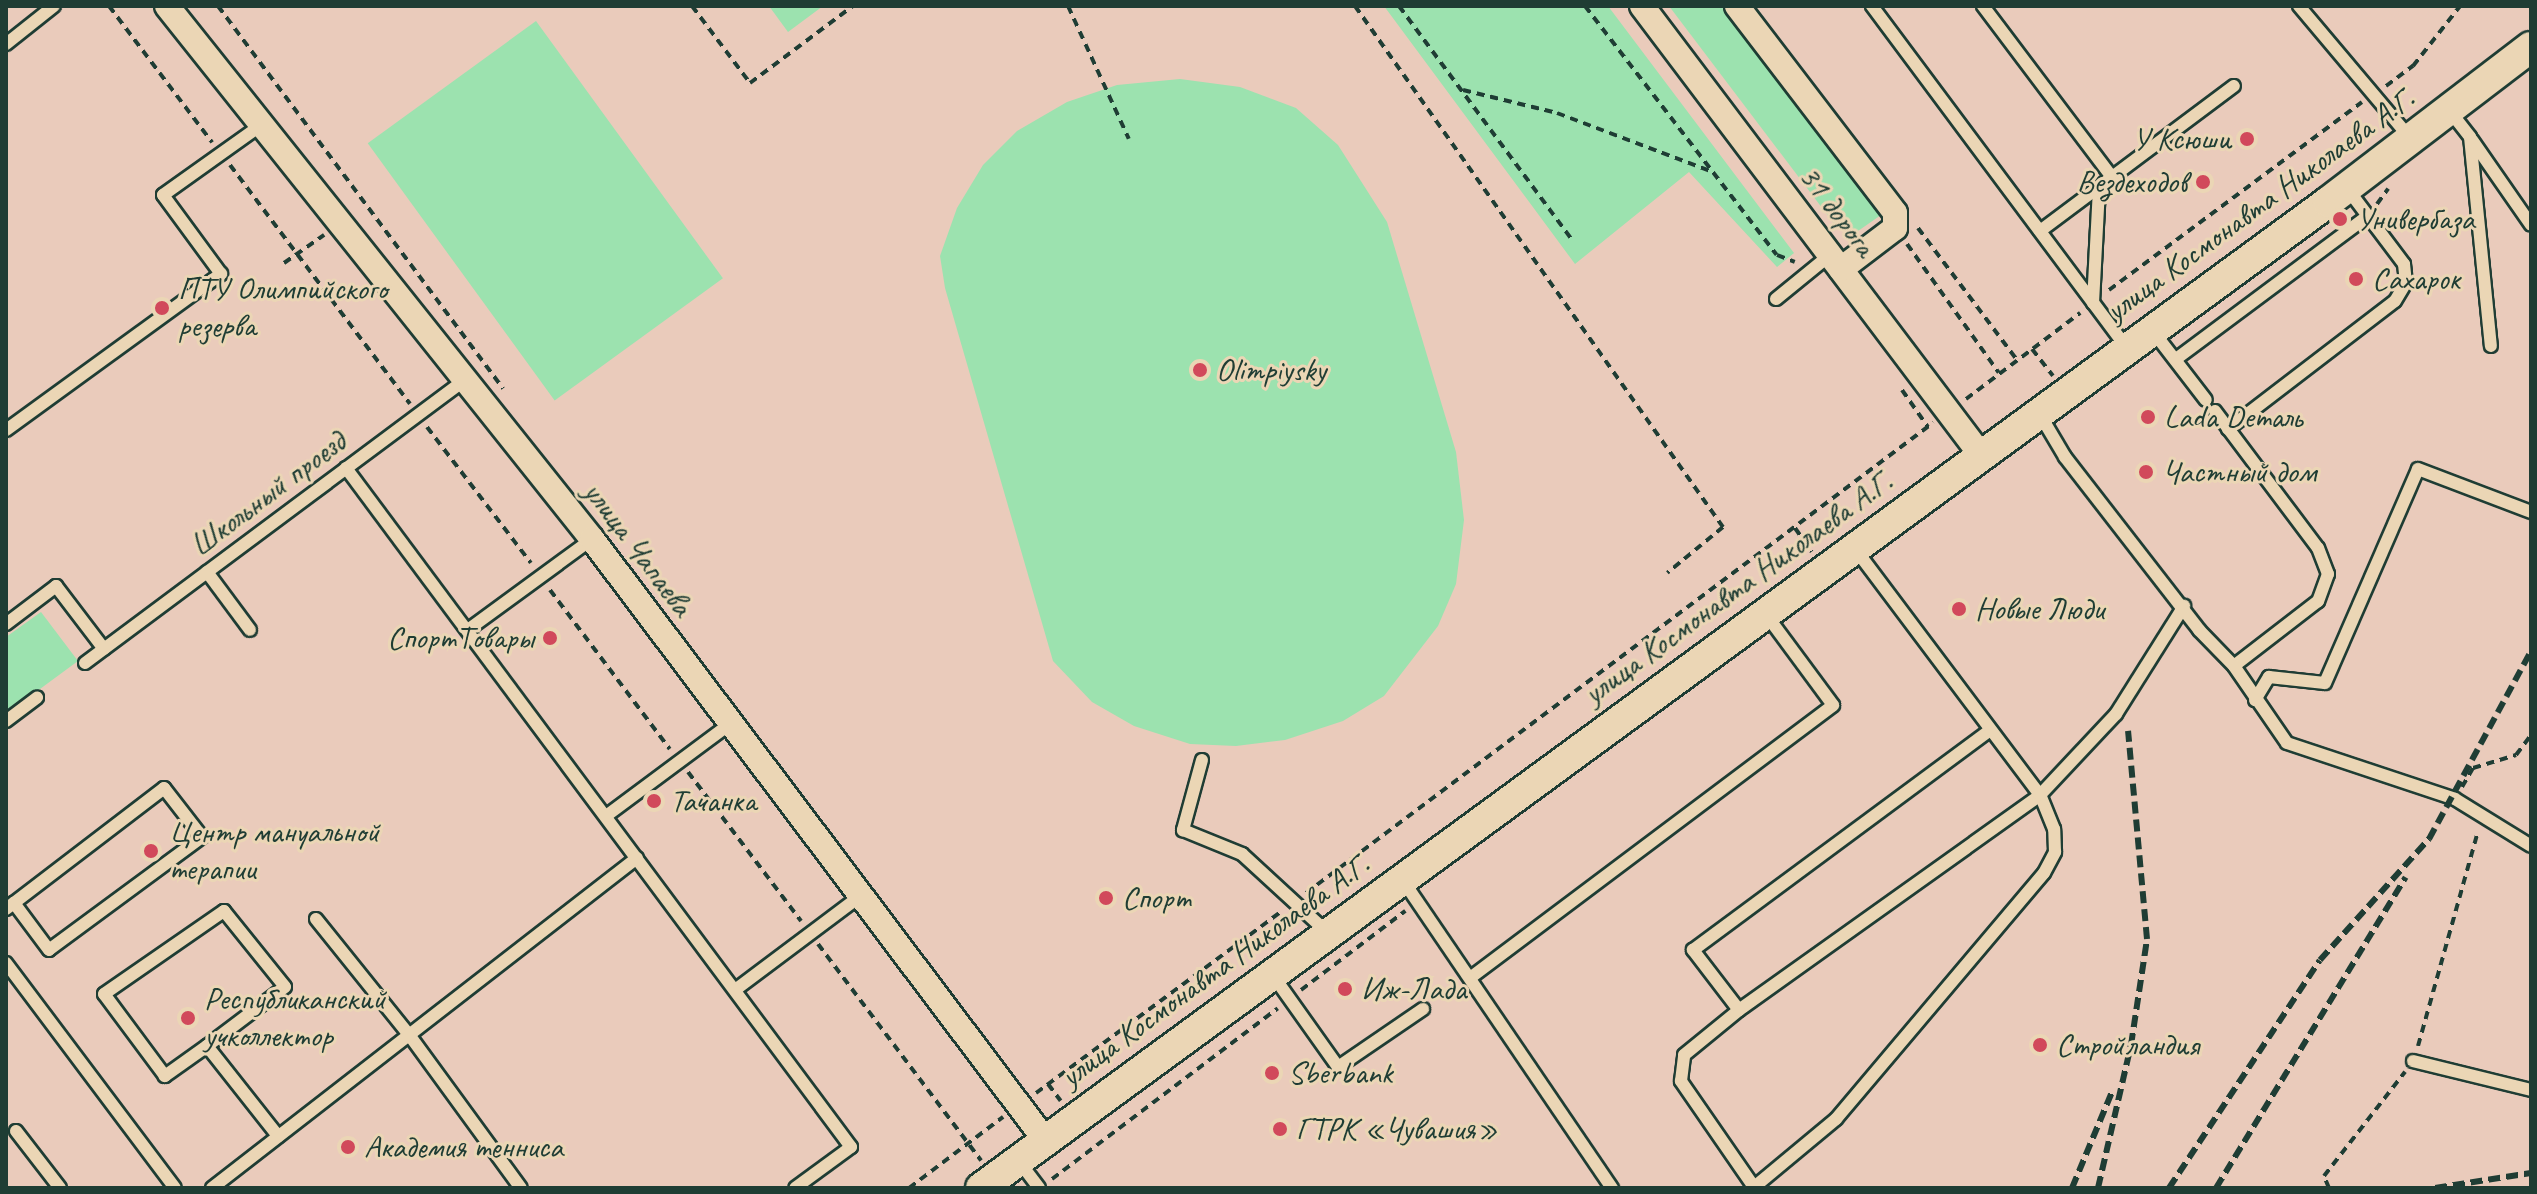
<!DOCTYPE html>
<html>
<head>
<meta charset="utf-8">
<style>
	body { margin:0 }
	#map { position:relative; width:2537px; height:1194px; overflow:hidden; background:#eacbbb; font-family:Caveat,sans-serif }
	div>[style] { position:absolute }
	.green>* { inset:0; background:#9ce2af; transform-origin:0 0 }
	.path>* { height:4px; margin-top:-2px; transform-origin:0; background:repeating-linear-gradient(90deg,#1f3d34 0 8px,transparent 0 14px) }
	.roads { filter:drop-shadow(2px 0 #1f3d34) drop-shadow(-2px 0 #1f3d34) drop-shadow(0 2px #1f3d34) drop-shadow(0 -2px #1f3d34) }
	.service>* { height:12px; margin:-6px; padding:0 6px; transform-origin:6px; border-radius:6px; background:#ebd6b5 }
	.minor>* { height:24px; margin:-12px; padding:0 12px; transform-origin:12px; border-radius:12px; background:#ebd6b5 }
	.tertiary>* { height:30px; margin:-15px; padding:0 15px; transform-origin:15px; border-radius:15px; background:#ebd6b5 }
	.rail>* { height:6px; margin-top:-3px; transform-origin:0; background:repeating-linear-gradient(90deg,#1f3d34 0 12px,transparent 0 18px) }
	.dots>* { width:22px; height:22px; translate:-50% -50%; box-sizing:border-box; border:4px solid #ebd6b5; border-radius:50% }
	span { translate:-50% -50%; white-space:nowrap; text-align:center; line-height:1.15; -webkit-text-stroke:6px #ebd6b5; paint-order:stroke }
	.poi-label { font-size:32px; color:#1f3d34 }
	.right { translate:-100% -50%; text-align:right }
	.left { translate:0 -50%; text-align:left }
	.street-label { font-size:32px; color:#1f3d34 }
	.frame { position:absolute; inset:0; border:8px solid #1f3d34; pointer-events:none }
</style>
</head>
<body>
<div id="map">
	<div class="green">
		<div style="clip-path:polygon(769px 6px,823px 6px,788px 32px)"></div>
		<div style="clip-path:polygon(1384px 6px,1608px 6px,1794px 253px,1777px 267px,1689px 172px,1575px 264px)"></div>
		<div style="clip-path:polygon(1669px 6px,1724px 6px,1881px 215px,1858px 231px,1835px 225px)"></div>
		<div style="left:536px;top:21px;width:318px;height:208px;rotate:54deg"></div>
		<div style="clip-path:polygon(1180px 79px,1240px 87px,1296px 108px,1338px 145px,1387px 222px,1456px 452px,1464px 520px,1456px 584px,1438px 626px,1384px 696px,1343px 721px,1285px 740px,1236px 746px,1190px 744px,1134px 726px,1092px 702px,1053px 661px,945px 288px,940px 256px,957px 208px,983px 165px,1017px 131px,1067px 102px,1117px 85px)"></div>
		<div style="clip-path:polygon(41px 612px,78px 661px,6px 714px,6px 637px)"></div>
	</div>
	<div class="path">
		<div style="left:109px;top:6px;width:171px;rotate:52.9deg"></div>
		<div style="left:218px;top:6px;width:477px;rotate:53.3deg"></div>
		<div style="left:692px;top:6px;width:96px;rotate:53deg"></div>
		<div style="left:750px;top:83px;width:129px;rotate:-36.8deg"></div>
		<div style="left:1068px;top:6px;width:146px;rotate:65.4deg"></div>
		<div style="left:1355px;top:6px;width:638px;rotate:54.77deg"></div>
		<div style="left:1723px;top:527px;width:72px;rotate:140.6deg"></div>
		<div style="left:1399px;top:6px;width:291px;rotate:53.5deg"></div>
		<div style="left:1585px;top:6px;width:314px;rotate:52.4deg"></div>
		<div style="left:1777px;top:255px;width:19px;rotate:21deg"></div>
		<div style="left:2386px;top:86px;width:34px;rotate:-37deg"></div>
		<div style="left:2413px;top:66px;width:76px;rotate:-51.9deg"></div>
		<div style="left:1463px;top:90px;width:97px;rotate:13.7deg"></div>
		<div style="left:1557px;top:113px;width:167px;rotate:20.7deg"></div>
		<div style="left:230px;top:165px;width:299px;rotate:53deg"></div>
		<div style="left:2377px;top:204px;width:19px;rotate:-54deg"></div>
		<div style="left:1918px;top:228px;width:165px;rotate:53.1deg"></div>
		<div style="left:1907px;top:244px;width:158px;rotate:54.5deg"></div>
		<div style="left:284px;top:263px;width:49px;rotate:-35deg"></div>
		<div style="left:2109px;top:290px;width:315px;rotate:-36.6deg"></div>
		<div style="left:2032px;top:349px;width:34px;rotate:52deg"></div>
		<div style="left:1902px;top:390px;width:45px;rotate:54.9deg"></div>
		<div style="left:1966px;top:399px;width:143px;rotate:-37deg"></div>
		<div style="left:427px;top:427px;width:171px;rotate:52.6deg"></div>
		<div style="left:1795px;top:528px;width:29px;rotate:55deg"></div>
		<div style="left:550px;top:590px;width:199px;rotate:53deg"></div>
		<div style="left:688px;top:772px;width:187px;rotate:52.8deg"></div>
		<div style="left:2462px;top:787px;width:22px;rotate:-60deg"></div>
		<div style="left:2473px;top:768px;width:45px;rotate:-16.8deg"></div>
		<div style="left:2516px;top:755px;width:25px;rotate:-53deg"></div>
		<div style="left:1306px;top:893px;width:784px;rotate:-36.86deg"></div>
		<div style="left:818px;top:944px;width:271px;rotate:53deg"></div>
		<div style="left:1301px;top:990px;width:131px;rotate:-37.2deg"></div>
		<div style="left:2418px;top:1046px;width:223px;rotate:-74.4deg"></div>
		<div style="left:1048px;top:1084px;width:21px;rotate:53deg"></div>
		<div style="left:1036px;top:1093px;width:307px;rotate:-36.5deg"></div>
		<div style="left:1052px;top:1179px;width:283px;rotate:-37.1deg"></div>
		<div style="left:909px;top:1188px;width:118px;rotate:-37.1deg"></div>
		<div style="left:2329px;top:1188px;width:13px;rotate:-113deg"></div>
		<div style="left:2324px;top:1176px;width:132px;rotate:-52.1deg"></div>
	</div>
	<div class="roads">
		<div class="service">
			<div style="left:1872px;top:6px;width:427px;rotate:53.3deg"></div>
			<div style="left:1983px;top:6px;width:214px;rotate:53deg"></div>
			<div style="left:2299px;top:6px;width:174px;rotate:49.9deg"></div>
			<div style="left:6px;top:44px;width:61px;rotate:-38.4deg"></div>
			<div style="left:2449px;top:110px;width:34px;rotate:52deg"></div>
			<div style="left:2470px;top:137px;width:210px;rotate:84.3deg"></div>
			<div style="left:2472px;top:140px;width:103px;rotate:55.2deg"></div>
			<div style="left:2040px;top:231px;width:242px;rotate:-36.8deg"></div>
			<div style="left:1776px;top:299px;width:70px;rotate:-39.2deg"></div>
			<div style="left:2093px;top:303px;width:116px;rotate:-87deg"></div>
			<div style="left:2152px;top:330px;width:88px;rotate:52.4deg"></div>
			<div style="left:2176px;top:359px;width:239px;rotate:-36.7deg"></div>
			<div style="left:2215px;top:411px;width:171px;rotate:53.1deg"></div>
			<div style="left:2318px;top:548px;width:28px;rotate:69deg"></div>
			<div style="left:2328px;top:574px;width:29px;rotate:110deg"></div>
			<div style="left:2318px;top:601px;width:106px;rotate:142.3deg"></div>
			<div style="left:2039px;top:413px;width:51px;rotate:59.4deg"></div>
			<div style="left:2065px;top:457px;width:219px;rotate:52.2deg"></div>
			<div style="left:2199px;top:630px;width:50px;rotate:45.8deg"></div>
			<div style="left:2234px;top:666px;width:93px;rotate:55.5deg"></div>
			<div style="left:2287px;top:743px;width:177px;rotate:18.4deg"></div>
			<div style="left:2455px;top:799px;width:89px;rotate:31.7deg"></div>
			<div style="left:2228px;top:429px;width:210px;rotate:-37.5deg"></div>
			<div style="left:2395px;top:301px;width:21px;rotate:-59deg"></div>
			<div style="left:2406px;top:283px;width:19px;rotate:-96deg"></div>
			<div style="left:2404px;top:264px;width:95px;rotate:-126.9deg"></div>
			<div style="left:6px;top:430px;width:266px;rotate:-36deg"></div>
			<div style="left:221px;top:274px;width:98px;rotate:-126.3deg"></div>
			<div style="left:163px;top:195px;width:120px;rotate:-35.5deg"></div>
			<div style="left:346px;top:468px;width:846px;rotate:53.36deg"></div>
			<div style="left:851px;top:1147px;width:69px;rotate:143.8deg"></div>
			<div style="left:207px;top:572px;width:72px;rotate:53.4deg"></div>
			<div style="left:6px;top:624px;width:63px;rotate:-37.2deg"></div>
			<div style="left:56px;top:586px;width:79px;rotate:52.7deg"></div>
			<div style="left:469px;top:629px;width:152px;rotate:-36.2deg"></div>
			<div style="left:85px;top:663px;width:473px;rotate:-36.7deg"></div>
			<div style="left:2255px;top:700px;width:27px;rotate:-59deg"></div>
			<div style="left:2269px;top:677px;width:56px;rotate:6.1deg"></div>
			<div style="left:2325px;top:683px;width:233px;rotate:-66.5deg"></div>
			<div style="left:2418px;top:469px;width:121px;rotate:20.8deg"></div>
			<div style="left:6px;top:721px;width:39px;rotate:-37deg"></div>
			<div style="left:1202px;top:760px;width:73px;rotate:105.2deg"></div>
			<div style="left:1183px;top:830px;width:64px;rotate:22.1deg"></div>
			<div style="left:1242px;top:854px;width:117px;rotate:42.6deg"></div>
			<div style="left:606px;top:816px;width:154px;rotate:-36.6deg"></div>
			<div style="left:1402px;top:879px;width:374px;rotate:55.8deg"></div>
			<div style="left:6px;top:909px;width:199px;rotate:-37.4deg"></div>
			<div style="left:164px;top:788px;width:62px;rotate:52.2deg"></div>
			<div style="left:202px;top:837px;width:190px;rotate:143.6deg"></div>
			<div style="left:49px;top:950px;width:59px;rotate:-126.7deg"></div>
			<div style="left:316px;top:919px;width:150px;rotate:51.2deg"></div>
			<div style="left:410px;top:1036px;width:188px;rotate:53.9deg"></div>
			<div style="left:6px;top:963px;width:281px;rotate:53.1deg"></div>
			<div style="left:1272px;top:974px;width:114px;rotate:54.6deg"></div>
			<div style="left:1338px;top:1067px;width:103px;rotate:-34.3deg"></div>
			<div style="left:1470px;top:978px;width:454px;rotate:-36.9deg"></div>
			<div style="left:1833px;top:705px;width:114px;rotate:-126.5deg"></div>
			<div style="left:735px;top:990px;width:156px;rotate:-36.9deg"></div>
			<div style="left:1739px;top:1010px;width:370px;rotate:-35.5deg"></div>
			<div style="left:2040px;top:795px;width:111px;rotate:-46.8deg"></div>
			<div style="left:2116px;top:714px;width:128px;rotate:-57.8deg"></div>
			<div style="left:207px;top:1046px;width:52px;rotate:144.5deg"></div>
			<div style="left:165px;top:1076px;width:102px;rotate:-126.6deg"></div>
			<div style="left:104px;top:994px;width:146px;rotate:-34.7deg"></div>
			<div style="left:224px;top:911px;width:97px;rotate:51.2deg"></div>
			<div style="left:285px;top:987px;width:98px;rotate:142.9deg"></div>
			<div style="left:207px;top:1046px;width:115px;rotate:51.7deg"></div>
			<div style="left:2413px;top:1061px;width:122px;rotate:13.8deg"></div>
			<div style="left:16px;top:1131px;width:72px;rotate:52.3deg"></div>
			<div style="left:1018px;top:1160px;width:35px;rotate:53deg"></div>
			<div style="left:1754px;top:1187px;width:129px;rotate:-124.6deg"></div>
			<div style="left:1681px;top:1081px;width:26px;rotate:-83deg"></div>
			<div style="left:1684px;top:1055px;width:71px;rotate:-39.3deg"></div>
			<div style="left:1739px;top:1010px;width:76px;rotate:-127.5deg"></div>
			<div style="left:1693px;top:950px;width:368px;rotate:-36.5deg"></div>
			<div style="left:212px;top:1188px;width:538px;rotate:-37.83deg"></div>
			<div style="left:1753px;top:1188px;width:108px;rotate:-39.7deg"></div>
			<div style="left:1836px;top:1119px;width:322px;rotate:-49.8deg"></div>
			<div style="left:2044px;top:873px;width:24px;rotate:-62deg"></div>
			<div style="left:2055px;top:852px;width:23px;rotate:-92deg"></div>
			<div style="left:2054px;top:829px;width:37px;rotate:-112deg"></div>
			<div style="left:2040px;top:795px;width:306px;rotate:-126.9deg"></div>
		</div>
		<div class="minor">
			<div style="left:167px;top:6px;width:682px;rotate:51.43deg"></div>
			<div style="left:592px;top:539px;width:753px;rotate:52.99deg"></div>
			<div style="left:1642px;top:6px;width:563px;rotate:52.95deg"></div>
			<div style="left:1737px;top:6px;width:260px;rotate:52.6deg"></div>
			<div style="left:1895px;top:213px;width:15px;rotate:90deg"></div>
			<div style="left:1895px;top:228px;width:68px;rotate:142.8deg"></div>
		</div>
		<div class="tertiary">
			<div style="left:981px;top:1188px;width:1669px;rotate:-36.2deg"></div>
			<div style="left:2328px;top:202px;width:255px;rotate:-37.4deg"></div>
		</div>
	</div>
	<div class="rail">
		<div style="left:2072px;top:1188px;width:104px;rotate:-67.4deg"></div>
		<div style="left:2098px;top:1188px;width:147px;rotate:-77deg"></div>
		<div style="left:2131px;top:1045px;width:107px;rotate:-81.4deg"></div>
		<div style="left:2147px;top:939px;width:209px;rotate:-95.2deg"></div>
		<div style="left:2169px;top:1188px;width:273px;rotate:-56.5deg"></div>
		<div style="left:2320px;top:960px;width:163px;rotate:-48deg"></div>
		<div style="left:2429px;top:839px;width:214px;rotate:-61.5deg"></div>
		<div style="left:2216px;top:1188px;width:364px;rotate:-58.6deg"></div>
		<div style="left:2435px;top:1188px;width:97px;rotate:-8.9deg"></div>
	</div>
	<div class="dots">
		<div style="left:2247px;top:139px;background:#d1495b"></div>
		<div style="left:2203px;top:182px;background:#d1495b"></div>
		<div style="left:2340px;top:219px;background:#d1495b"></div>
		<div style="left:2356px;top:279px;background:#d1495b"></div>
		<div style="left:162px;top:308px;background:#d1495b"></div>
		<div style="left:1200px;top:370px;background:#d1495b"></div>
		<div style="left:2148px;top:417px;background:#d1495b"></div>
		<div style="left:2146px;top:472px;background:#d1495b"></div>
		<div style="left:1959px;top:609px;background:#d1495b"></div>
		<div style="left:550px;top:638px;background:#d1495b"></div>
		<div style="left:654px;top:801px;background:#d1495b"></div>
		<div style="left:151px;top:851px;background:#d1495b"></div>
		<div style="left:1106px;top:898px;background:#d1495b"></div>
		<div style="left:1345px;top:989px;background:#d1495b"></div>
		<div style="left:188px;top:1018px;background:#d1495b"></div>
		<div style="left:2040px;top:1045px;background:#d1495b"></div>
		<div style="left:1272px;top:1073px;background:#d1495b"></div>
		<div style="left:1280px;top:1129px;background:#d1495b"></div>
		<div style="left:348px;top:1147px;background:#d1495b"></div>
	</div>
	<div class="poi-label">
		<span class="right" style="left:2231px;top:139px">У Ксюши</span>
		<span class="right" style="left:2187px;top:182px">Вездеходов</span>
		<span class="left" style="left:2356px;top:219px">Универбаза</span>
		<span class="left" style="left:2372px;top:279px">Сахарок</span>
		<span class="left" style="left:178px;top:308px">ПТУ Олимпийского<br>резерва</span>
		<span class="left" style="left:1216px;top:370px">Olimpiysky</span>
		<span class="left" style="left:2164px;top:417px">Lada Dеталь</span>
		<span class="left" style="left:2162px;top:472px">Частный дом</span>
		<span class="left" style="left:1975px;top:609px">Новые Люди</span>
		<span class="right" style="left:534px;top:638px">СпортТовары</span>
		<span class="left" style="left:670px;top:801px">Тачанка</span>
		<span class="left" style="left:169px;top:851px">Центр мануальной<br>терапии</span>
		<span class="left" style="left:1122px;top:898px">Спорт</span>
		<span class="left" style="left:1361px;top:989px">Иж-Лада</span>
		<span class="left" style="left:204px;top:1018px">Республиканский<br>учколлектор</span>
		<span class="left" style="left:2056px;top:1045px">Стройландия</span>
		<span class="left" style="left:1288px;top:1073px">Sberbank</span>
		<span class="left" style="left:1296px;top:1129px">ГТРК «Чувашия»</span>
		<span class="left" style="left:364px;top:1147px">Академия тенниса</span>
	</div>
	<div class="street-label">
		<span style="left:2260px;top:205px;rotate:-36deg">улица Космонавта Николаева А.Г.</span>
		<span style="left:1837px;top:211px;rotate:53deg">31 дорога</span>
		<span style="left:268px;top:494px;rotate:-37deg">Школьный проезд</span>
		<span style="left:638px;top:549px;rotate:53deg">улица Чапаева</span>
		<span style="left:1738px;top:588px;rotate:-36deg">улица Космонавта Николаева А.Г.</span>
		<span style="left:1215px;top:971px;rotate:-36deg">улица Космонавта Николаева А.Г.</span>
	</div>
	<div class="frame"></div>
</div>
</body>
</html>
